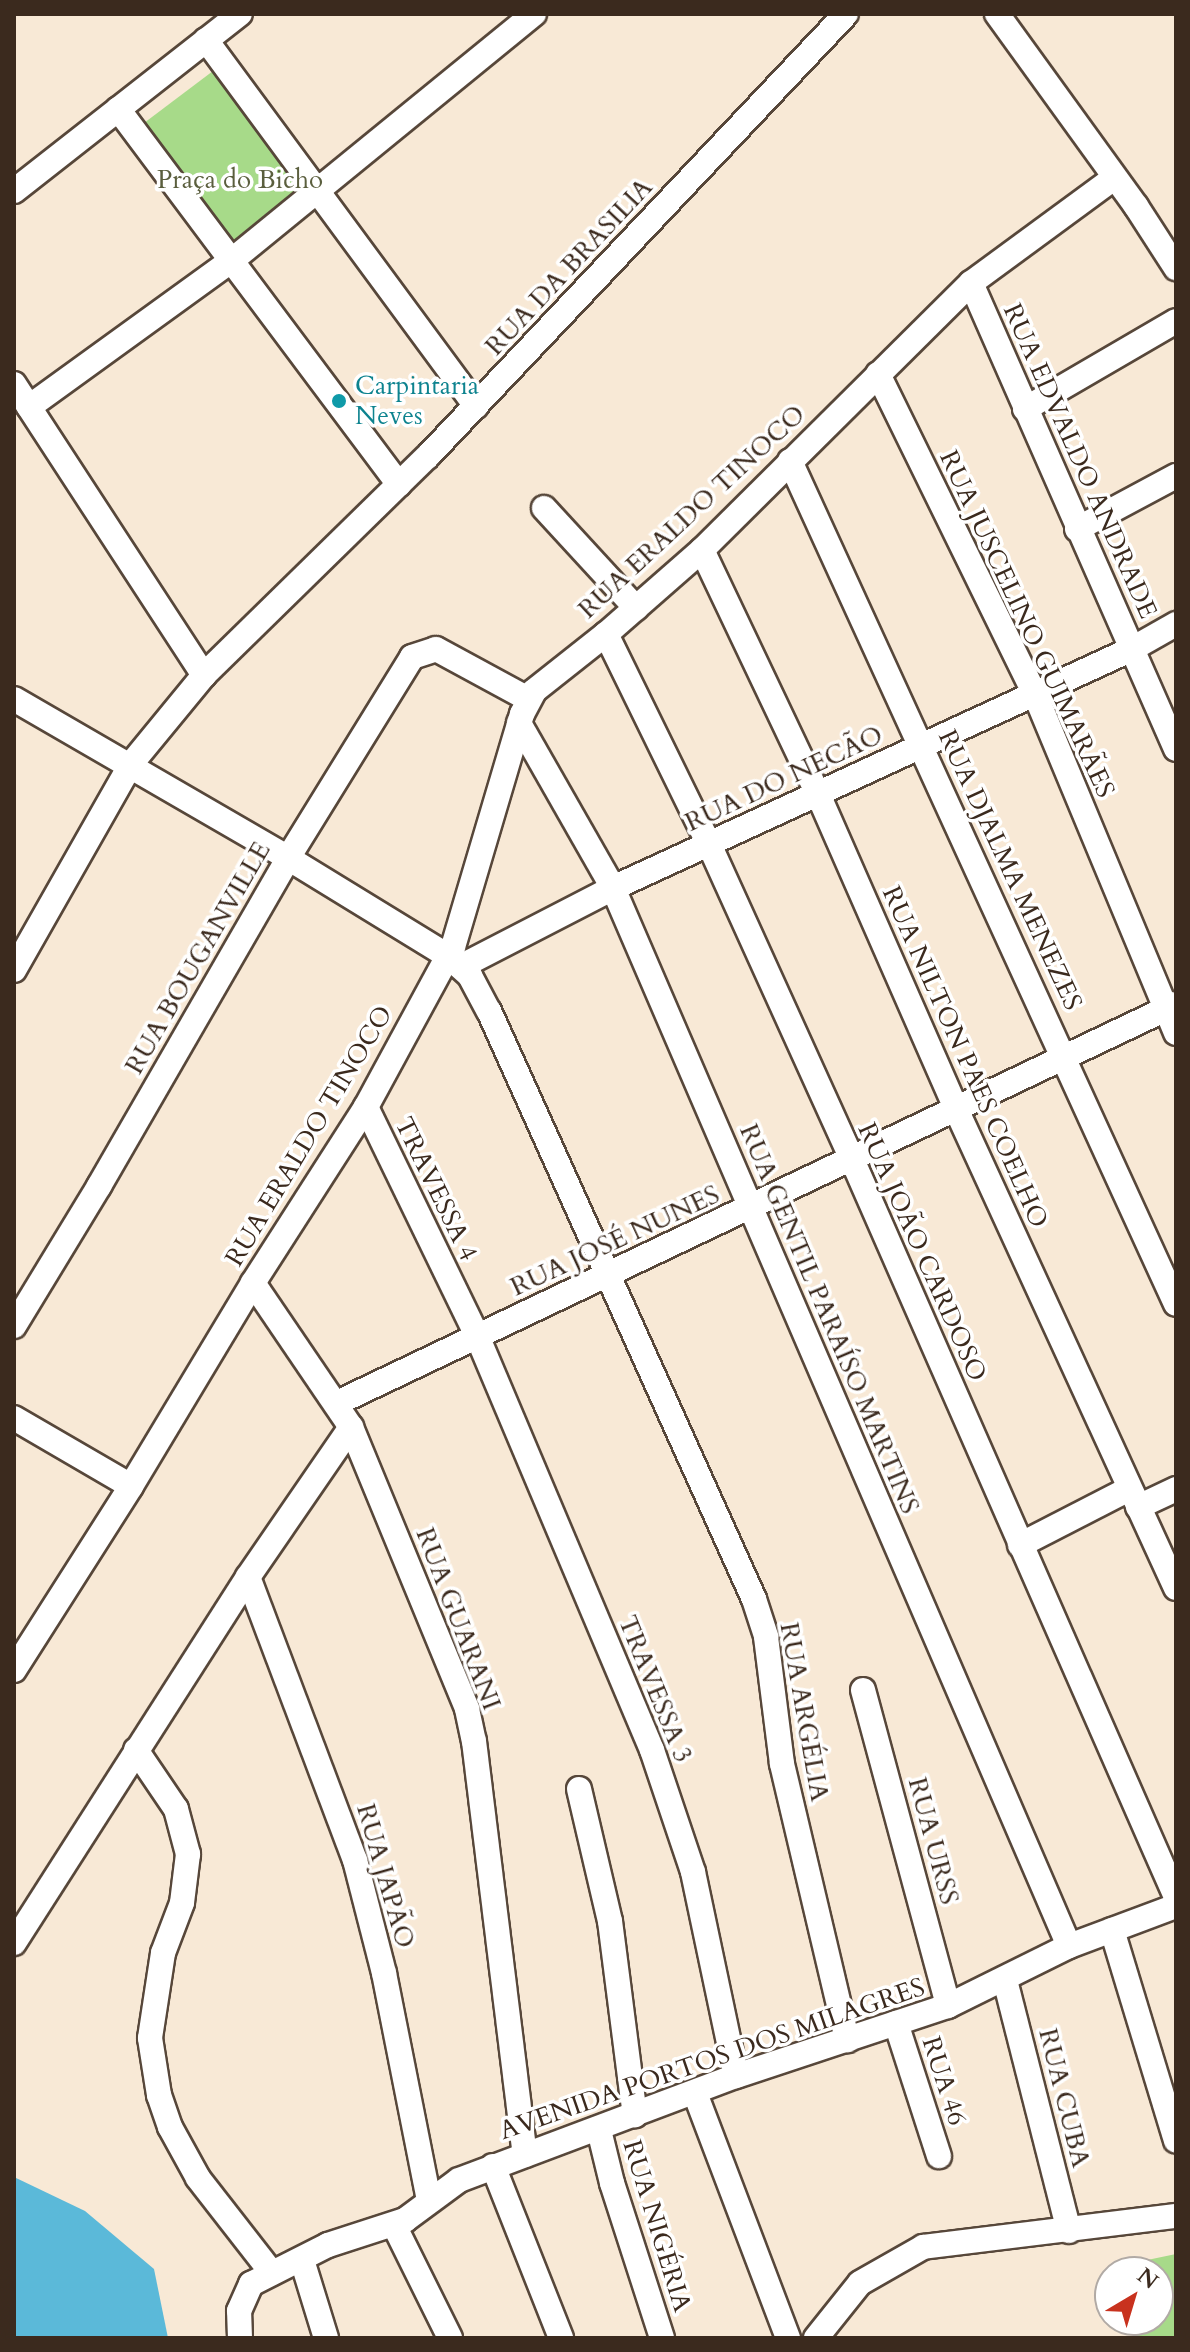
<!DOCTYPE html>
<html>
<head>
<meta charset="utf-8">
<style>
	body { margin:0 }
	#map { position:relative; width:1190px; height:2352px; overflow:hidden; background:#f8e9d6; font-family:Cardo,serif }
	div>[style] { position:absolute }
	.green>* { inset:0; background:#a7da89; transform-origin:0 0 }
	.water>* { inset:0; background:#5bb9d9 }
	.roads { filter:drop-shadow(2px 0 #57473a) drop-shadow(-2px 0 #57473a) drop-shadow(0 2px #57473a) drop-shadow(0 -2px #57473a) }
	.minor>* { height:24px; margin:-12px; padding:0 12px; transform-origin:12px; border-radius:12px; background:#fff }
	.dots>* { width:22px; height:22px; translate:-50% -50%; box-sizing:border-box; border:4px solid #fff; border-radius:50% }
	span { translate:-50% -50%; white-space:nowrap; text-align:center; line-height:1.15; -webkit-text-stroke:7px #fff; paint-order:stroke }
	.park-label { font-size:26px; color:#5b5f3e }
	.street-label { font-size:26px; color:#3b2a1e }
	.culture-label { font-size:26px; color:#0d838f }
	.left { translate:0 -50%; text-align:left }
	.frame { position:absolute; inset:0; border:16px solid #3b2a1e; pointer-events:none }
	.north { position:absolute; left:1094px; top:2256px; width:80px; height:80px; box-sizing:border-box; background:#fff; border:2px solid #b1aaa5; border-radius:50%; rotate:38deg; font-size:22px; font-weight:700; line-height:32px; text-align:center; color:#3b2a1e }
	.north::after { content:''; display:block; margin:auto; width:28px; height:36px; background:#c8321e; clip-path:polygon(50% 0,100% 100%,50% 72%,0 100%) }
</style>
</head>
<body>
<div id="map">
	<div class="green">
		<div style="left:213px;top:71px;width:148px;height:88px;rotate:53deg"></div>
		<div style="clip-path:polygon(1176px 2254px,1176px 2338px,1134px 2338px,1133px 2320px,1158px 2320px,1158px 2272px,1129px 2272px,1128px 2264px)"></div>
	</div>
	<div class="water">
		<div style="clip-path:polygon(14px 2177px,85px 2211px,154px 2269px,168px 2338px,14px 2338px)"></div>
	</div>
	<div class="roads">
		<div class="minor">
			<div style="left:997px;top:14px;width:237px;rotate:54.1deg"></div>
			<div style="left:1136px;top:206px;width:74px;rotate:57.2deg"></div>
			<div style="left:206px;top:40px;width:455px;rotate:53.6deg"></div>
			<div style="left:118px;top:109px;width:469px;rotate:53.2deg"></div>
			<div style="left:14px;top:191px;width:287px;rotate:-38.1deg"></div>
			<div style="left:971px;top:283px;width:509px;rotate:66.25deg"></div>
			<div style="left:878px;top:374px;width:356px;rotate:63.9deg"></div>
			<div style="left:1035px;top:694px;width:367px;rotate:67.4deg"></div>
			<div style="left:14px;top:384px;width:348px;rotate:56.9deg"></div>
			<div style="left:29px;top:407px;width:249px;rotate:-35.9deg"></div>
			<div style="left:231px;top:261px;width:391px;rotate:-39.2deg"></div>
			<div style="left:1025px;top:409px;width:175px;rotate:-30.2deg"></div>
			<div style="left:790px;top:461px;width:927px;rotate:65.4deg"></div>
			<div style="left:544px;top:508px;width:136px;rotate:47.4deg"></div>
			<div style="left:1077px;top:529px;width:112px;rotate:-28.2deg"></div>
			<div style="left:702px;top:550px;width:270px;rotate:64.6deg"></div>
			<div style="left:818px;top:794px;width:344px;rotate:66.3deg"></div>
			<div style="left:956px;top:1109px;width:527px;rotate:65.33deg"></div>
			<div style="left:606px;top:634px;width:234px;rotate:63.9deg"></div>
			<div style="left:709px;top:844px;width:344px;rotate:65.6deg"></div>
			<div style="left:851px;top:1157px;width:808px;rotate:66.29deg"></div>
			<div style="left:14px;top:699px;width:317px;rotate:30.1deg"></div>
			<div style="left:288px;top:858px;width:188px;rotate:31.5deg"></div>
			<div style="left:448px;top:956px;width:30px;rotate:42deg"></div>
			<div style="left:470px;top:976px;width:40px;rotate:62deg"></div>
			<div style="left:489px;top:1011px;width:645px;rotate:65.74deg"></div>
			<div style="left:754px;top:1599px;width:40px;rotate:72deg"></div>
			<div style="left:766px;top:1637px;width:128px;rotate:82.8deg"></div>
			<div style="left:782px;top:1764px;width:284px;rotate:76.7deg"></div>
			<div style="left:519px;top:723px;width:190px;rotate:60.3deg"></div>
			<div style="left:613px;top:888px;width:1152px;rotate:66.68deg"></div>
			<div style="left:462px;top:966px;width:170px;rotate:-27.3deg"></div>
			<div style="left:613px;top:888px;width:571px;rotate:-24.73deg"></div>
			<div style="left:1132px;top:649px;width:51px;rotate:-29.6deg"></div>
			<div style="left:14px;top:970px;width:237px;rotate:-60.4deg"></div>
			<div style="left:131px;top:764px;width:115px;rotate:-50.6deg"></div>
			<div style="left:204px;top:675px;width:313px;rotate:-44.4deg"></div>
			<div style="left:428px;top:456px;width:608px;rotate:-46.6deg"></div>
			<div style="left:366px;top:1107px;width:257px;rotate:64.1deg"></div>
			<div style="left:478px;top:1338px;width:447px;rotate:67.1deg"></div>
			<div style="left:652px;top:1750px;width:129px;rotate:71.4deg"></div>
			<div style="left:693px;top:1872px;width:208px;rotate:78.1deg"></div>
			<div style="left:253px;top:1283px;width:174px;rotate:55.8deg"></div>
			<div style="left:351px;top:1427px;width:305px;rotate:67.6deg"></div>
			<div style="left:467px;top:1709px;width:33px;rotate:78deg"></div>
			<div style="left:474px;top:1741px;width:417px;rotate:83deg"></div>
			<div style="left:14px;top:1326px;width:164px;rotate:-58.7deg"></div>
			<div style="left:99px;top:1186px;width:379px;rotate:-60deg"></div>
			<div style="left:288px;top:858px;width:236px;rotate:-58.3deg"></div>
			<div style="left:412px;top:657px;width:25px;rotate:-18deg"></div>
			<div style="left:436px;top:649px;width:105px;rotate:28.5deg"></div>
			<div style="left:337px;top:1403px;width:929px;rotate:-25.43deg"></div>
			<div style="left:14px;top:1418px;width:135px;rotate:30.2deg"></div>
			<div style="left:1138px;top:1507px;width:42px;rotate:-25.3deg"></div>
			<div style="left:1020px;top:1545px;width:123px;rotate:-27.2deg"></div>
			<div style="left:248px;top:1577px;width:303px;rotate:69.3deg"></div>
			<div style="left:355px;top:1860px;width:117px;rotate:75.6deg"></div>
			<div style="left:384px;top:1973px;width:232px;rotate:78.8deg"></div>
			<div style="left:14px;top:1670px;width:218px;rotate:-57.5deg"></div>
			<div style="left:131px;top:1486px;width:237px;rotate:-59deg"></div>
			<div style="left:253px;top:1283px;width:209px;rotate:-57.3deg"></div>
			<div style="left:366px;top:1107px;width:182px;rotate:-61.5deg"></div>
			<div style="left:453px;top:947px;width:243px;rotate:-73.5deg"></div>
			<div style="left:522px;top:714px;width:26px;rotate:-62deg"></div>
			<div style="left:534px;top:691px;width:92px;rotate:-38.4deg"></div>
			<div style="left:606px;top:634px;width:128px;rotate:-41.2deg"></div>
			<div style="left:702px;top:550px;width:379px;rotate:-44.8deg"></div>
			<div style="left:971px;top:283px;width:177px;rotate:-36.3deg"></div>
			<div style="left:863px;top:1690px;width:327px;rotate:74.9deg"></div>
			<div style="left:136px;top:1750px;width:71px;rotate:55.9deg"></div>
			<div style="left:176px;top:1809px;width:47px;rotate:75.1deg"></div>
			<div style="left:188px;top:1854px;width:49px;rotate:97deg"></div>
			<div style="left:182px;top:1903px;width:53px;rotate:110.8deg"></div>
			<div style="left:163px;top:1953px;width:86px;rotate:98.7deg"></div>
			<div style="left:150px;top:2038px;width:58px;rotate:81deg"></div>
			<div style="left:159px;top:2095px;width:34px;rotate:71deg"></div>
			<div style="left:170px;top:2127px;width:58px;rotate:61.2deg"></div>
			<div style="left:198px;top:2178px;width:120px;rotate:52.1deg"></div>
			<div style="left:579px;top:1789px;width:136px;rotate:76.8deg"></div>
			<div style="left:610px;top:1921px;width:196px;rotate:82.7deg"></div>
			<div style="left:1112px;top:1930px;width:220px;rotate:73.1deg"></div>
			<div style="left:14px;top:1943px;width:434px;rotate:-57.4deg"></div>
			<div style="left:248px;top:1577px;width:182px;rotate:-55.5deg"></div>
			<div style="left:1005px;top:1980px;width:259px;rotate:75.7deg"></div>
			<div style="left:896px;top:2023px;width:140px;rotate:72.1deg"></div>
			<div style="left:695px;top:2093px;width:262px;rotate:69.2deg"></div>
			<div style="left:599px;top:2130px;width:55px;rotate:76.2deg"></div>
			<div style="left:612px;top:2183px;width:163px;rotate:72.1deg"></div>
			<div style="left:493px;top:2166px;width:185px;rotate:68.4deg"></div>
			<div style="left:394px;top:2225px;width:126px;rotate:63.6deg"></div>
			<div style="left:302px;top:2260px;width:82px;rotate:72.9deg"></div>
			<div style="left:240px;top:2338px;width:27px;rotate:-92deg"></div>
			<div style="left:239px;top:2311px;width:30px;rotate:-66deg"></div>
			<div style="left:251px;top:2284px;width:86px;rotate:-26.9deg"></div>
			<div style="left:328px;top:2245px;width:81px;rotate:-18deg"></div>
			<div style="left:405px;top:2220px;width:67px;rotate:-36.5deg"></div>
			<div style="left:459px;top:2180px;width:296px;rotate:-20.6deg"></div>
			<div style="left:736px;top:2076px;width:223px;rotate:-18.3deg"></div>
			<div style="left:948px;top:2006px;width:135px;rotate:-26.4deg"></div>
			<div style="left:1069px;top:1946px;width:114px;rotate:-20.5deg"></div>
			<div style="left:816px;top:2338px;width:70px;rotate:-51.3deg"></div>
			<div style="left:860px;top:2283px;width:73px;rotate:-29.7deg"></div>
			<div style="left:923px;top:2247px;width:255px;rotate:-7deg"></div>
		</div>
	</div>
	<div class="dots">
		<div style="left:339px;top:401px;background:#0f9aa8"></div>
	</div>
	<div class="park-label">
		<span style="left:240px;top:180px">Praça do Bicho</span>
	</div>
	<div class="street-label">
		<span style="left:569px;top:267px;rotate:-47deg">RUA DA BRASILIA</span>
		<span style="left:1080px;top:461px;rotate:66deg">RUA EDVALDO ANDRADE</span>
		<span style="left:692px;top:512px;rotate:-43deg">RUA ERALDO TINOCO</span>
		<span style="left:1027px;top:624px;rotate:65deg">RUA JUSCELINO GUIMARÃES</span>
		<span style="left:784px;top:779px;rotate:-25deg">RUA DO NECÃO</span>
		<span style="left:1010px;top:870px;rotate:65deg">RUA DJALMA MENEZES</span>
		<span style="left:198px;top:958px;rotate:-60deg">RUA BOUGANVILLE</span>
		<span style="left:965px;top:1057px;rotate:66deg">RUA NILTON PAES COELHO</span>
		<span style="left:309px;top:1136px;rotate:-59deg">RUA ERALDO TINOCO</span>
		<span style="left:436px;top:1189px;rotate:64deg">TRAVESSA 4</span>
		<span style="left:615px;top:1241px;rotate:-25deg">RUA JOSÉ NUNES</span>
		<span style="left:922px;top:1252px;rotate:66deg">RUA JOÃO CARDOSO</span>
		<span style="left:829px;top:1319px;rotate:67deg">RUA GENTIL PARAÍSO MARTINS</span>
		<span style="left:458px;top:1619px;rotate:69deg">RUA GUARANI</span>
		<span style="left:655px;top:1689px;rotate:68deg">TRAVESSA 3</span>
		<span style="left:804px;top:1712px;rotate:80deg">RUA ARGÉLIA</span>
		<span style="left:933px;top:1841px;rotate:75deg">RUA URSS</span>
		<span style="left:385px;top:1876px;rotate:74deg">RUA JAPÃO</span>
		<span style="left:712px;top:2059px;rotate:-19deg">AVENIDA PORTOS DOS MILAGRES</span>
		<span style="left:944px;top:2081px;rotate:72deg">RUA 46</span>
		<span style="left:1064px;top:2098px;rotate:76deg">RUA CUBA</span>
		<span style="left:657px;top:2226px;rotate:73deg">RUA NIGÉRIA</span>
	</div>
	<div class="culture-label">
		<span class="left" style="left:355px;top:401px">Carpintaria<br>Neves</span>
	</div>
	<div class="frame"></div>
	<div class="north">N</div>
</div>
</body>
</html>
